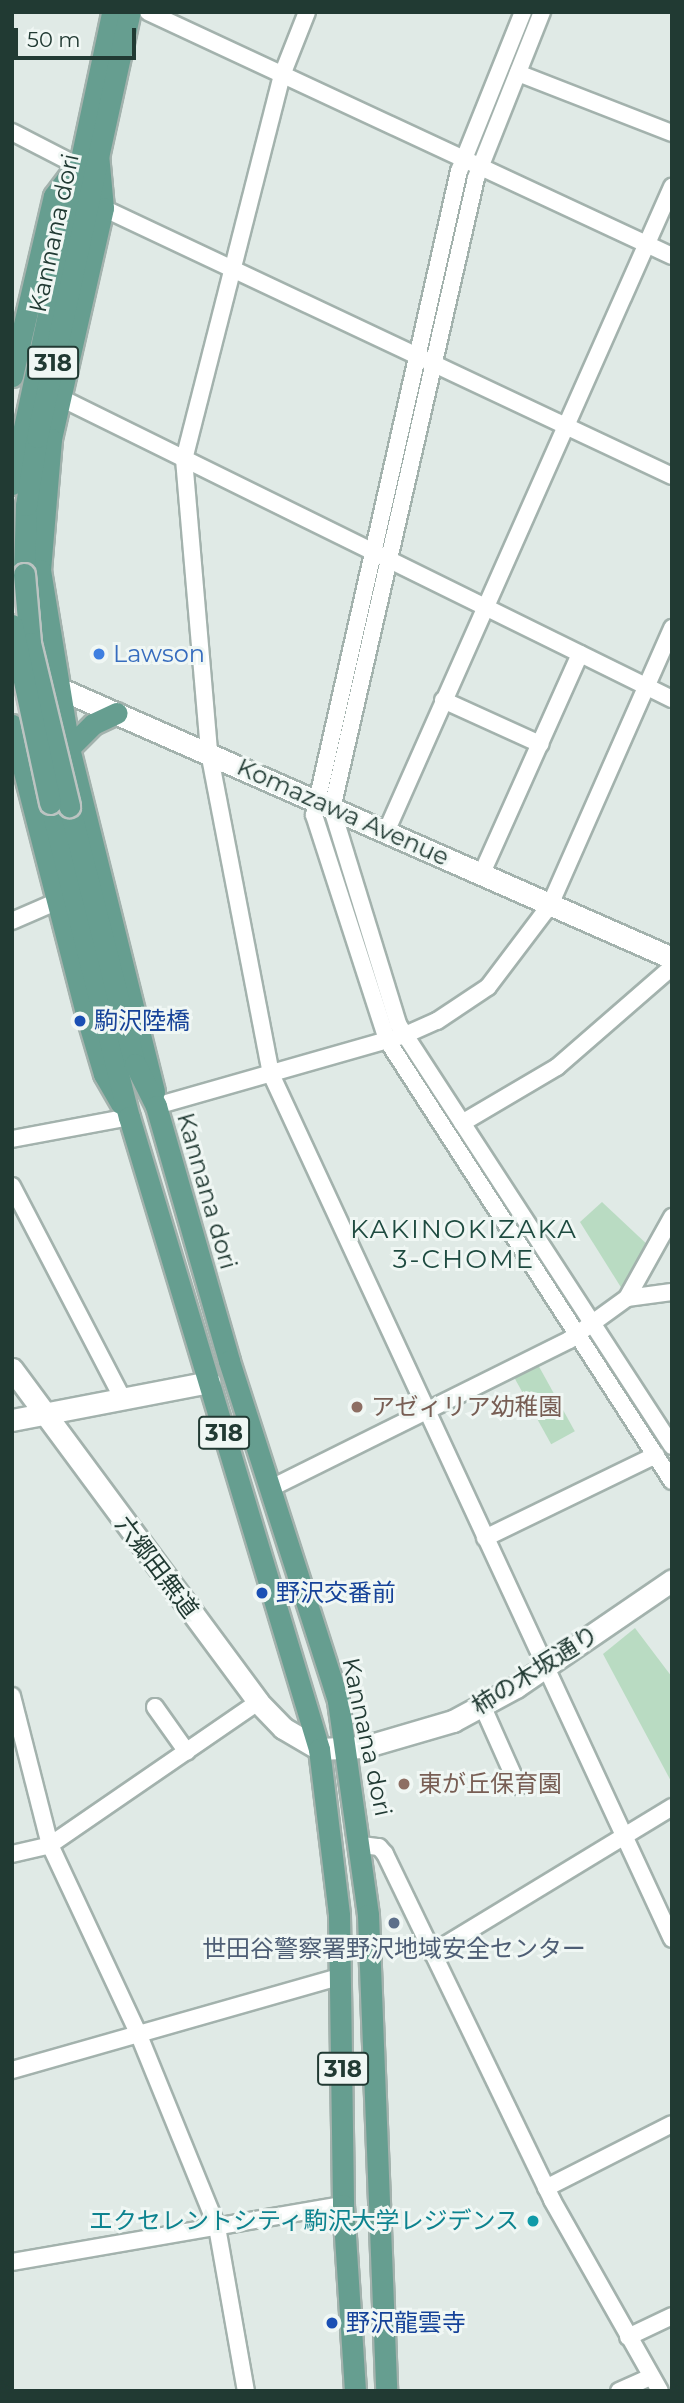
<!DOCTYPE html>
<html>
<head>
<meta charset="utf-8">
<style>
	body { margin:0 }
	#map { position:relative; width:684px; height:2403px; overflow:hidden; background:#e0eae6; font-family:Montserrat,"Noto Sans JP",sans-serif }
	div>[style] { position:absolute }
	.green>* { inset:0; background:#b9dbc2; transform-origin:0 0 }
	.roads { filter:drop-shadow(2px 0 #a3b2ad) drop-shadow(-2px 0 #a3b2ad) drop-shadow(0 2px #a3b2ad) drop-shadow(0 -2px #a3b2ad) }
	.street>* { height:16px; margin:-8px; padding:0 8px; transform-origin:8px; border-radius:8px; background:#fff }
	.secondary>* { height:21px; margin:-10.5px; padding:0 10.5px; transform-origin:10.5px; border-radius:10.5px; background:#fff }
	.primary>* { height:21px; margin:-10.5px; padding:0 10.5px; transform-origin:10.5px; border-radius:10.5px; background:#669e90 }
	.bridges { filter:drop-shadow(2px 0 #bcc4c2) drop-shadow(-2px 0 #bcc4c2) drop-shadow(0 2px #bcc4c2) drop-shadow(0 -2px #bcc4c2) }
	.primary-bridge>* { height:21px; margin:-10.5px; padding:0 10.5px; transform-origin:10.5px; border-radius:10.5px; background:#669e90 }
	.dots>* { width:19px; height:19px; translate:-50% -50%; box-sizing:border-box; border:4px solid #f0f7f4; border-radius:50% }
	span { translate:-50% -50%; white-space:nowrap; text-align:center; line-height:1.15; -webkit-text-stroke:6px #f0f7f4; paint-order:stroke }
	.shield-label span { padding:2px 5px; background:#f0f7f4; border:2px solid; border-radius:5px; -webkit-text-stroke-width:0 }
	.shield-label { font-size:23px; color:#213a33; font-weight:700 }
	.street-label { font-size:24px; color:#213a33 }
	.shop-label { font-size:24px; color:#366cbe }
	.left { translate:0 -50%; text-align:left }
	.transit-label { font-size:24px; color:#164399 }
	.education-label { font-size:24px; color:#785e54 }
	.service-label { font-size:24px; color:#4e5e75 }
	.culture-label { font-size:24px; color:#0d838f }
	.right { translate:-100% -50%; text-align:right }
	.neighbourhood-label { font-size:26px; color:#1e4b40; letter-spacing:2px }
	.frame { position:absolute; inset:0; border:14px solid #213a33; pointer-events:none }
	.scale { position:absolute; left:14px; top:28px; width:122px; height:32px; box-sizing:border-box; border:4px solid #213a33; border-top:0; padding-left:9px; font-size:21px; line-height:24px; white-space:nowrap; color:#213a33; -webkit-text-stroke:5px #f0f7f4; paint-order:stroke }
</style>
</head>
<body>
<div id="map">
	<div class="green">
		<div style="clip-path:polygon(405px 1045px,587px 1321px,578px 1325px,399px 1048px)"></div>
		<div style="clip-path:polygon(602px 1202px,651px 1248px,622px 1289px,580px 1222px)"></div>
		<div style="left:594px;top:1335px;width:142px;height:9px;rotate:57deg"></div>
		<div style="left:537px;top:1363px;width:78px;height:27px;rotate:61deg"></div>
		<div style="clip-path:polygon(635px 1628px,672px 1677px,672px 1783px,603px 1654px)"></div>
	</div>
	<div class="roads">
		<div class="street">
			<div style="left:148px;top:12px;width:578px;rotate:24.97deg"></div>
			<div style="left:307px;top:12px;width:68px;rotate:111.6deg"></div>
			<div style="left:282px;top:75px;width:396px;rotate:104.3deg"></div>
			<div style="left:184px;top:459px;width:294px;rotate:85.1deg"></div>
			<div style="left:209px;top:752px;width:328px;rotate:79.1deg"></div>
			<div style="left:271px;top:1074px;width:953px;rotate:65.13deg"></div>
			<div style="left:523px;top:12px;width:171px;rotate:111.9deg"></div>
			<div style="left:459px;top:171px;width:660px;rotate:102.69deg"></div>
			<div style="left:314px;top:815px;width:237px;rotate:72deg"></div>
			<div style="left:387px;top:1040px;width:525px;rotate:57.13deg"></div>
			<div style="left:542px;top:12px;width:179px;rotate:111.7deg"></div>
			<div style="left:476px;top:178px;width:647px;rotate:102.86deg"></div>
			<div style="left:332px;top:809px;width:225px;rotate:72.9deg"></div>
			<div style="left:398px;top:1024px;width:503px;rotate:57deg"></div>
			<div style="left:518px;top:73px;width:165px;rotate:21.3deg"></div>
			<div style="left:12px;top:132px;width:72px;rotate:27.3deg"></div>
			<div style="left:103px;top:208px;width:629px;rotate:25.22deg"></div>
			<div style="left:61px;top:398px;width:681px;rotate:26.23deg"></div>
			<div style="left:443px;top:700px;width:107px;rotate:24.4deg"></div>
			<div style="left:386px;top:832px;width:706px;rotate:-66.09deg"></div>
			<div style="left:482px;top:873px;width:240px;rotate:-65.9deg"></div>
			<div style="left:12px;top:921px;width:50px;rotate:-23.5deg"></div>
			<div style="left:156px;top:1106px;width:259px;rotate:-15.9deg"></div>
			<div style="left:405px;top:1035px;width:35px;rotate:-24deg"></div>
			<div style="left:437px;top:1021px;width:61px;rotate:-33.7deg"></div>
			<div style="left:488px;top:987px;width:103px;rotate:-52.9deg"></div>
			<div style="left:550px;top:905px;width:303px;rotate:-66.2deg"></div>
			<div style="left:462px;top:1123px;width:110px;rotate:-30.5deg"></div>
			<div style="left:557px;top:1067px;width:152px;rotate:-41deg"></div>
			<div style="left:12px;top:1139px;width:119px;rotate:-10.6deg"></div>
			<div style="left:12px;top:1186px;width:240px;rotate:62.5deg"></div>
			<div style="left:627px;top:1298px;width:93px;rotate:-60.9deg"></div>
			<div style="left:269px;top:1489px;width:335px;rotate:-26.4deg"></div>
			<div style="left:569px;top:1340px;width:72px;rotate:-35.9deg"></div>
			<div style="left:627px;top:1298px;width:45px;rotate:-7.6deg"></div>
			<div style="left:485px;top:1538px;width:190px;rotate:-25.9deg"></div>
			<div style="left:12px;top:1696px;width:154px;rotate:75.7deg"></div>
			<div style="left:50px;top:1845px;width:208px;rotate:64.9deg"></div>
			<div style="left:138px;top:2033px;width:209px;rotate:67.8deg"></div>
			<div style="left:217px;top:2227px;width:167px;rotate:80deg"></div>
			<div style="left:482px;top:1705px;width:89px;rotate:66deg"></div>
			<div style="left:155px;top:1707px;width:55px;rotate:54.6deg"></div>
			<div style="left:362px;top:1845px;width:17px;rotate:7deg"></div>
			<div style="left:379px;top:1847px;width:9px;rotate:49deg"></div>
			<div style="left:385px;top:1854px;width:384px;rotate:64.2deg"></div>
			<div style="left:552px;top:2200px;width:219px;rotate:60.5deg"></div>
			<div style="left:12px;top:1854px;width:39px;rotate:-13deg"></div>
			<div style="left:50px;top:1845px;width:252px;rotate:-34.5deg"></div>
			<div style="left:432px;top:1953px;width:281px;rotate:-31.3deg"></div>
			<div style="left:12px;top:2070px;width:343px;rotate:-15.9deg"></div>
			<div style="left:546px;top:2188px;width:141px;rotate:-26.9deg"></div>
			<div style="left:12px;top:2262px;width:336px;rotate:-9.8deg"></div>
			<div style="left:628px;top:2337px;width:49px;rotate:-25.5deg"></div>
			<div style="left:619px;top:2391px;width:35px;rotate:-24deg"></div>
		</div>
		<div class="secondary">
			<div style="left:47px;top:683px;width:683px;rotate:23.75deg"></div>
			<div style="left:12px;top:1369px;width:414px;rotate:53.5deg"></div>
			<div style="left:258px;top:1702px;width:36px;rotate:46deg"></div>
			<div style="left:283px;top:1728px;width:42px;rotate:30.3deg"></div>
			<div style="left:319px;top:1749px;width:45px;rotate:-2.5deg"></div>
			<div style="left:364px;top:1747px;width:93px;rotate:-16.3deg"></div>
			<div style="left:453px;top:1721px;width:72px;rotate:-28.4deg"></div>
			<div style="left:516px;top:1687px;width:189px;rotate:-34.4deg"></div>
			<div style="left:12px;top:1420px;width:201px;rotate:-10.9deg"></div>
		</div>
		<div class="primary">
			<div style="left:98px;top:154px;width:54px;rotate:84.7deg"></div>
			<div style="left:103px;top:208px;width:237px;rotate:102.7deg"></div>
			<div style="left:51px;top:439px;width:131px;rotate:94.8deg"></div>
			<div style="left:40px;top:570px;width:180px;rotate:80.7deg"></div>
			<div style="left:69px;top:748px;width:354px;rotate:76.1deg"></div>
			<div style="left:12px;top:376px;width:185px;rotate:-76.9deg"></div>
			<div style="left:54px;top:196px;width:30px;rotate:-53deg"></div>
			<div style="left:12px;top:484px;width:482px;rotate:-78deg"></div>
			<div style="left:24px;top:574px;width:69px;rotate:-88.3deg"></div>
			<div style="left:26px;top:505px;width:69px;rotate:-80.8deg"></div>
			<div style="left:37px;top:437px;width:435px;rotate:-77.7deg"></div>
			<div style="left:12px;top:725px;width:305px;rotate:75.6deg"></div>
			<div style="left:88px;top:1020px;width:56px;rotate:73.5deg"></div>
			<div style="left:104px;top:1074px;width:34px;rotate:60deg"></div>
			<div style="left:69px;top:748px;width:34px;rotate:-45deg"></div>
			<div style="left:93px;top:724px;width:26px;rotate:-25deg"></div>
			<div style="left:50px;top:803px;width:324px;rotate:75.9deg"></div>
			<div style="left:129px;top:1117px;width:660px;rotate:73.27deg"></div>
			<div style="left:319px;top:1749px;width:167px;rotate:83.1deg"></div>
			<div style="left:339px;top:1915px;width:290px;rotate:89.2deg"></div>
			<div style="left:343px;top:2205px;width:186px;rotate:86.3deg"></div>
			<div style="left:69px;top:806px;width:266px;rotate:75.7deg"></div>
			<div style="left:135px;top:1064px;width:47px;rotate:63.4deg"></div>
			<div style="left:156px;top:1106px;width:265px;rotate:74deg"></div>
			<div style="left:229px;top:1361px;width:357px;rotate:72.2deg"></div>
			<div style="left:338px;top:1701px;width:216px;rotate:82deg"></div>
			<div style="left:368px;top:1915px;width:476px;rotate:87.8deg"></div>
		</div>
	</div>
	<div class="bridges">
		<div class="primary-bridge">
			<div style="left:24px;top:574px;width:69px;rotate:85deg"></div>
			<div style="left:30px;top:643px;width:168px;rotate:76.5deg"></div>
			<div style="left:12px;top:625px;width:182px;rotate:77.9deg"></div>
		</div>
	</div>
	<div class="dots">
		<div style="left:99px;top:654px;background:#3f7fe0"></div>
		<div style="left:80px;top:1021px;background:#1a4fb4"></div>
		<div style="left:357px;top:1407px;background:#8d6e63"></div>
		<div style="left:262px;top:1593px;background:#1a4fb4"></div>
		<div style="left:404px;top:1784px;background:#8d6e63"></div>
		<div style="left:394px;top:1923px;background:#5c6f8a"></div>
		<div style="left:533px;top:2221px;background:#0f9aa8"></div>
		<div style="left:332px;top:2323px;background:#1a4fb4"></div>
	</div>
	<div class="shield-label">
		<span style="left:53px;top:363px">318</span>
		<span style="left:224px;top:1433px">318</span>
		<span style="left:343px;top:2069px">318</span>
	</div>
	<div class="street-label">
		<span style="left:54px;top:233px;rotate:-78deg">Kannana dori</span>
		<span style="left:343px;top:812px;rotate:24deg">Komazawa Avenue</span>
		<span style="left:207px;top:1191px;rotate:74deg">Kannana dori</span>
		<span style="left:157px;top:1567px;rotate:53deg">六郷田無道</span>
		<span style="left:535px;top:1670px;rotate:-32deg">柿の木坂通り</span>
		<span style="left:367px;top:1737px;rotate:78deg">Kannana dori</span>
	</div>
	<div class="shop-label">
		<span class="left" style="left:113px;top:654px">Lawson</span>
	</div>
	<div class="transit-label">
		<span class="left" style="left:94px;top:1021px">駒沢陸橋</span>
		<span class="left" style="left:276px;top:1593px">野沢交番前</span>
		<span class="left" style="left:346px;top:2323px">野沢龍雲寺</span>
	</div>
	<div class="education-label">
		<span class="left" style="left:371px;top:1407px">アゼィリア幼稚園</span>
		<span class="left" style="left:418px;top:1784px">東が丘保育園</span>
	</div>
	<div class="service-label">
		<span style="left:394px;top:1949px">世田谷警察署野沢地域安全センター</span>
	</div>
	<div class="culture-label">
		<span class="right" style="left:519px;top:2221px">エクセレントシティ駒沢大学レジデンス</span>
	</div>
	<div class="neighbourhood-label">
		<span style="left:464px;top:1245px">KAKINOKIZAKA<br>3-CHOME</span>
	</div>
	<div class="frame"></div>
	<div class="scale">50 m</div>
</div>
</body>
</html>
